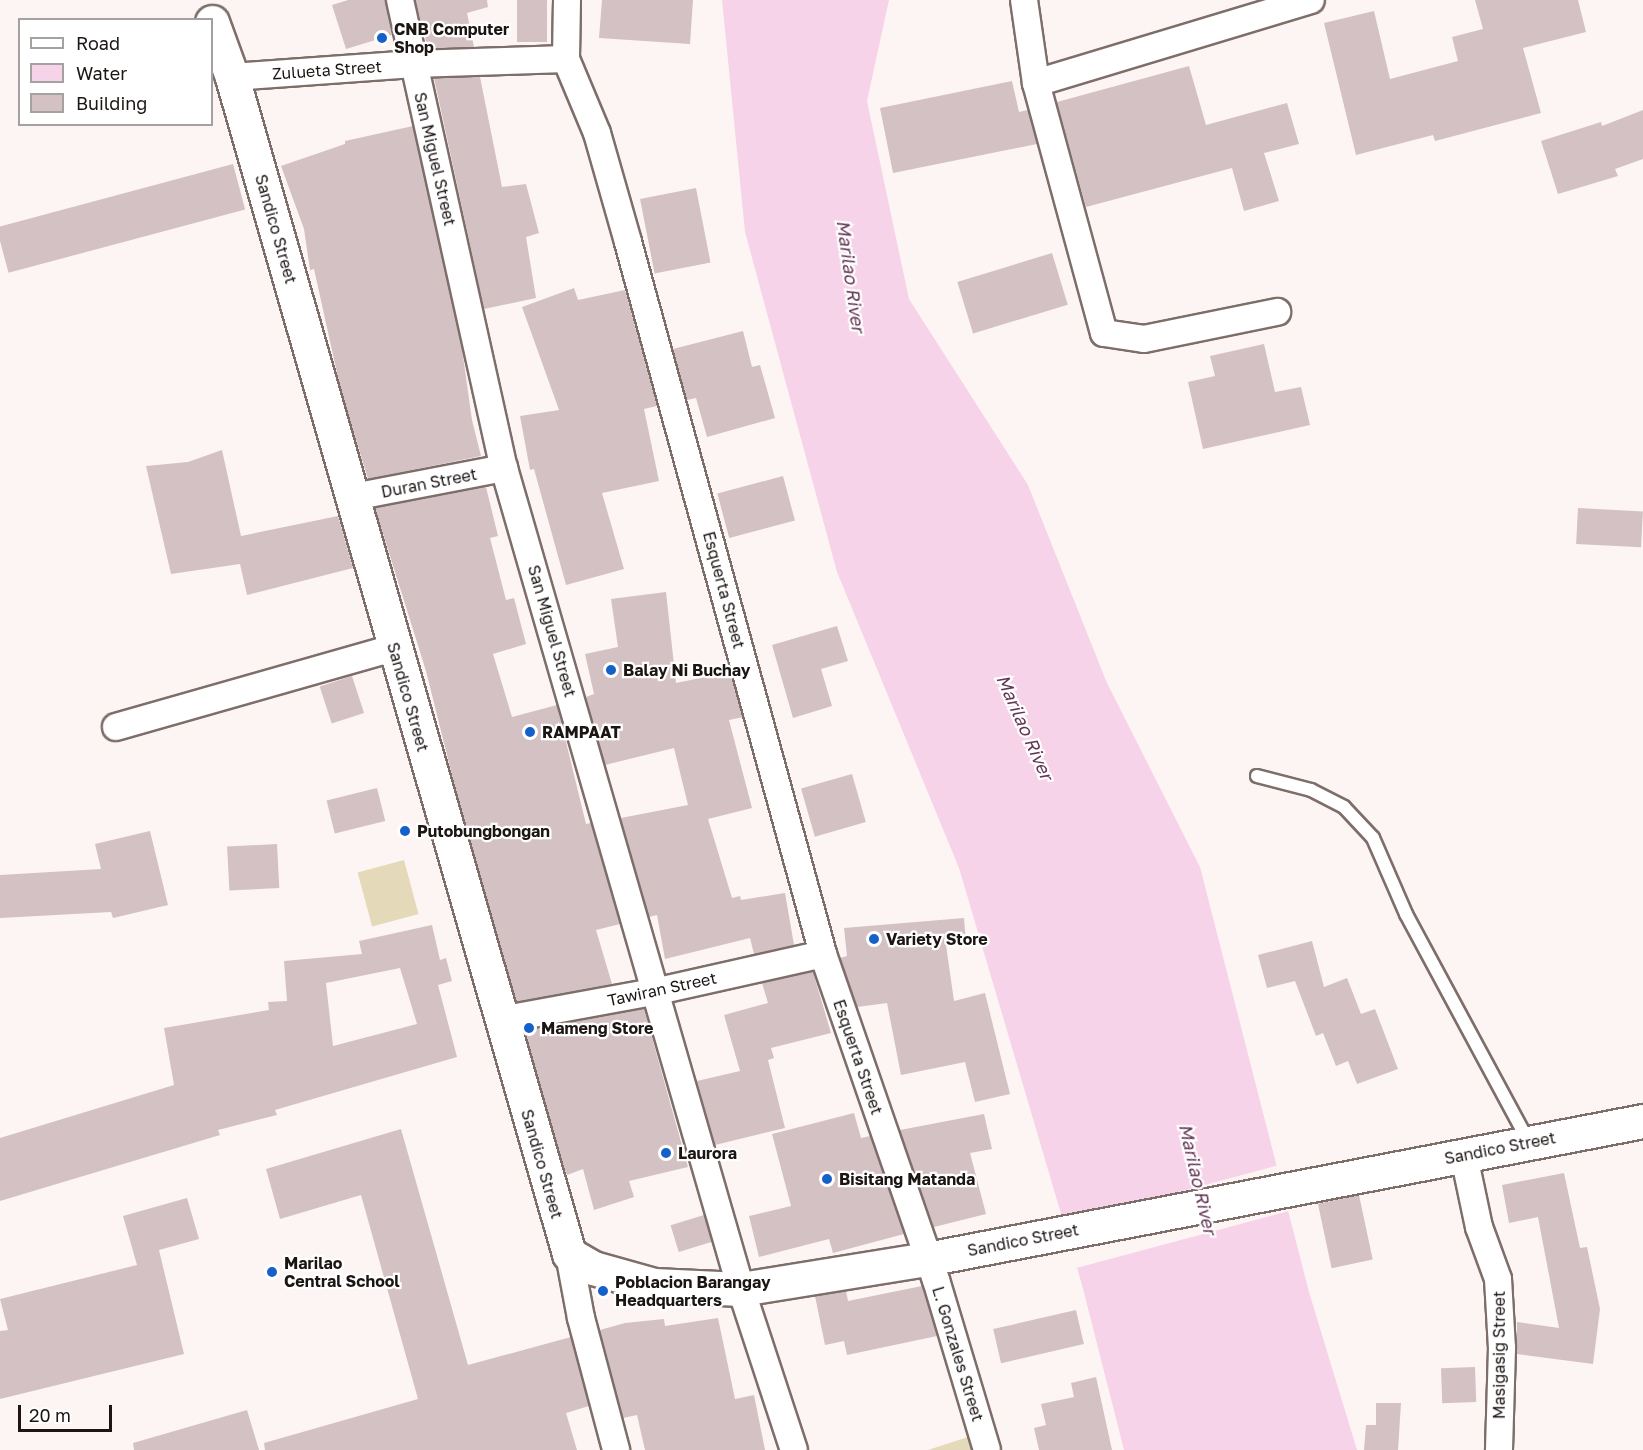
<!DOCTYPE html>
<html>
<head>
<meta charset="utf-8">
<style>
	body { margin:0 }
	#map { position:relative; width:1643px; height:1450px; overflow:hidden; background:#fdf5f3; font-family:"Golos Text",sans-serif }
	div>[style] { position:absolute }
	.green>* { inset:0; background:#e4d9b8; transform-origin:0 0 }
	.water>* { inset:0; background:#f7d3e9 }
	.pier>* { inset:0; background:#fdf5f3; transform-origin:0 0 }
	.building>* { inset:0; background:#d4c1c4; transform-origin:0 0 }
	.roads { filter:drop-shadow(2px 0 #7e6e6a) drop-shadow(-2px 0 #7e6e6a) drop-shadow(0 2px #7e6e6a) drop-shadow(0 -2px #7e6e6a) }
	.lane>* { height:12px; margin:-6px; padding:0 6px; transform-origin:6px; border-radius:6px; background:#fff }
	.street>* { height:26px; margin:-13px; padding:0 13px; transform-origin:13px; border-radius:13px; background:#fff }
	.secondary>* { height:33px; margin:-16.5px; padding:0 16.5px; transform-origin:16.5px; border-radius:16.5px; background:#fff }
	.dots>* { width:16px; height:16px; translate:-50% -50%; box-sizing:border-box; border:3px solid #fff; border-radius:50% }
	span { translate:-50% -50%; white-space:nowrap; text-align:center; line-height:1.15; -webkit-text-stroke:4.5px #fff; paint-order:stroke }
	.poi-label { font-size:16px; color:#1b1513; font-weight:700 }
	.left { translate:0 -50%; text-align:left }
	.street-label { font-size:16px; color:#1b1513 }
	.water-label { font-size:18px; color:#633554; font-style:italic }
	.legend { position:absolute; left:18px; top:18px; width:195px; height:108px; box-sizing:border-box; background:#fff; border:2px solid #a4a1a1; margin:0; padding:8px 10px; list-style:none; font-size:18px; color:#1b1513 }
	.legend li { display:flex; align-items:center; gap:12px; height:30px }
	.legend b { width:30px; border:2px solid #a4a1a1 }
	.scale { position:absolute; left:18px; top:1405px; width:94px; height:27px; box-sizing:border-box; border:3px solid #1b1513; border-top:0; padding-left:8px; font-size:18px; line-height:21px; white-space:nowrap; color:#1b1513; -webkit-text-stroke:4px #fff; paint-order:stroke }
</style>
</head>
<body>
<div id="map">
	<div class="green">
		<div style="left:404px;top:860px;width:56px;height:48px;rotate:75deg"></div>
		<div style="clip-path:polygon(971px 1436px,975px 1450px,928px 1450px)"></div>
	</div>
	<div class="water">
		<div style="clip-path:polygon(722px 0,889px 0,867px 101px,909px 299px,1028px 485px,1107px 683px,1200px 867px,1309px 1292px,1357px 1450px,1124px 1450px,1082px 1285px,959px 868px,837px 572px,745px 232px)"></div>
	</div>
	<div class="pier">
		<div style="left:1279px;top:1165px;width:47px;height:227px;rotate:75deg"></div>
	</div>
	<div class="building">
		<div style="clip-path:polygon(348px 0,385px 0,392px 35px,346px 49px,332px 5px)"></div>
		<div style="clip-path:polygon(415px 0,487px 0,488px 7px,467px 13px,474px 47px,428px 49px)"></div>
		<div style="left:517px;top:0;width:30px;height:42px"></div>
		<div style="clip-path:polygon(602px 0,693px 0,690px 44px,599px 38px)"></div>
		<div style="clip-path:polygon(1475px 0,1578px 0,1586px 32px,1523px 48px,1541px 113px,1435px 141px,1433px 135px,1356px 155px,1324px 23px,1374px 11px,1390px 79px,1458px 61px,1452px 37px,1483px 29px)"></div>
		<div style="clip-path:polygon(1189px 66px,1206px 125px,1287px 103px,1299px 144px,1264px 153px,1279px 201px,1244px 211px,1232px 168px,1086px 207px,1057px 102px)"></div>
		<div style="clip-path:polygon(480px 77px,502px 187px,526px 184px,539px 233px,526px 237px,536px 298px,484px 309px,434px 78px)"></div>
		<div style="clip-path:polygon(1012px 81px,1019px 112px,1028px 110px,1037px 144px,893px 173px,880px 108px)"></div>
		<div style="clip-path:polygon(1643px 110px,1643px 159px,1615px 169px,1618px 176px,1558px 194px,1541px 141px,1601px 122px,1602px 126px)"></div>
		<div style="clip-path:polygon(413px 126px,462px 349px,472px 420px,481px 456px,368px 479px,341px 391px,314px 269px,310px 270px,304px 229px,281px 166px,345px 144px,345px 141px)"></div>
		<div style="left:233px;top:164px;width:47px;height:245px;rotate:75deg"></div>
		<div style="left:696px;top:188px;width:76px;height:57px;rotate:79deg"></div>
		<div style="left:1052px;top:253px;width:54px;height:99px;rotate:73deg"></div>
		<div style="clip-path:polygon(574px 288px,578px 300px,625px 290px,657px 406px,644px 409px,659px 481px,602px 493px,624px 569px,566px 585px,534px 469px,530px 470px,520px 416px,559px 410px,522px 307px)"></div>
		<div style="clip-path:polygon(743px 331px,752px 367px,760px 365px,775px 418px,707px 437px,696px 398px,687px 400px,673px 349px)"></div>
		<div style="clip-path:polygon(1264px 344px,1275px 392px,1301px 387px,1310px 425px,1203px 449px,1188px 382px,1215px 376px,1210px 356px)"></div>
		<div style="clip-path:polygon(222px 450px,241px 536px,338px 516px,353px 568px,247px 595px,240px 564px,171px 574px,146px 466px,188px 462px)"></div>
		<div style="left:783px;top:476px;width:46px;height:68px;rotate:75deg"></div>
		<div style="clip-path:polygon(486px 487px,498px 536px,490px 538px,506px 600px,514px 598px,526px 644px,493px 654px,512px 717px,557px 705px,586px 824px,591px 823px,620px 924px,596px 930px,612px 984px,516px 1002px,453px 779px,426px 671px,375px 508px)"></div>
		<div style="left:1578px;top:508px;width:65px;height:36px;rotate:3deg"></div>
		<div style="clip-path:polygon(666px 592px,676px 683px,730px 672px,743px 717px,729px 720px,752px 808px,708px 819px,732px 898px,740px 896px,741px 900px,785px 893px,794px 945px,754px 954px,750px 938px,665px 959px,657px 915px,649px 917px,621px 818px,688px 805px,674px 748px,605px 765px,586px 697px,594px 694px,585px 654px,618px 647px,611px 599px)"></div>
		<div style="clip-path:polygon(837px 626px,848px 661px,821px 669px,832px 706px,793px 718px,772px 645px)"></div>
		<div style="left:352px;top:676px;width:39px;height:34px;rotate:72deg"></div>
		<div style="left:852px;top:774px;width:50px;height:53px;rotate:74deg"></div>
		<div style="left:377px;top:788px;width:34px;height:52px;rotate:76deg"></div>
		<div style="clip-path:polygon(150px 831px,168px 905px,113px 918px,111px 912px,0 918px,0 875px,101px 869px,95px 844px)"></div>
		<div style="left:277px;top:844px;width:44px;height:50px;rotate:87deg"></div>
		<div style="clip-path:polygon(964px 918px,966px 943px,946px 945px,954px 1001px,985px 993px,1010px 1094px,975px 1102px,965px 1062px,901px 1075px,887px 1003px,857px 1007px,840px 958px,847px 956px,844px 928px)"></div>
		<div style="clip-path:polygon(evenodd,432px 925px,440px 960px,446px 958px,452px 981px,438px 985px,457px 1057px,275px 1110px,277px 1115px,218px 1130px,220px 1135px,0 1201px,0 1138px,174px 1085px,164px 1028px,269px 1010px,268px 1002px,287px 1001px,284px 961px,362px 954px,359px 941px,432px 925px,400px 968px,417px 1024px,333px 1046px,326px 983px,400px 968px)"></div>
		<div style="clip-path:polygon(1312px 941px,1324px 987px,1347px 978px,1361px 1014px,1375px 1009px,1398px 1069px,1357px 1084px,1348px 1061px,1336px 1066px,1323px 1033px,1316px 1036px,1295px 981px,1267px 988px,1258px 955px)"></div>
		<div style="clip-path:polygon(813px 972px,831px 1033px,771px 1048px,774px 1058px,768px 1060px,785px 1128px,715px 1145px,697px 1081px,740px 1071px,724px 1015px,768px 1003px,762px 983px)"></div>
		<div style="clip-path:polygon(644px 1009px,688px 1167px,629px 1181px,634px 1197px,594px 1210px,583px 1169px,567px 1175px,563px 1166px,525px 1031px)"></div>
		<div style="clip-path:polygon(854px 1113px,861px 1138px,870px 1136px,904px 1234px,833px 1253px,829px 1239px,759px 1257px,749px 1216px,791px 1206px,772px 1134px)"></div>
		<div style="clip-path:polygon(984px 1114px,992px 1149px,970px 1153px,986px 1214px,934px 1227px,900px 1130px)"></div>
		<div style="clip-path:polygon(401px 1129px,468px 1365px,571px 1337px,589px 1406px,566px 1413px,577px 1450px,265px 1450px,264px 1443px,418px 1399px,361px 1195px,280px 1219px,266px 1169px)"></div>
		<div style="clip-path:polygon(1564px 1173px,1580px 1248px,1587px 1247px,1600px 1309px,1593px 1364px,1517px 1354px,1517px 1322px,1559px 1328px,1538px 1217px,1509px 1223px,1502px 1185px)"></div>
		<div style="left:1359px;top:1195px;width:66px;height:42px;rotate:78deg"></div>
		<div style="clip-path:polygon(187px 1198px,199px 1239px,159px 1250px,184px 1354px,0 1399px,0 1331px,8px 1330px,0 1299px,137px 1265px,123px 1216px)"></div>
		<div style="left:704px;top:1215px;width:28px;height:35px;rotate:73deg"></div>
		<div style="clip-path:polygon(922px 1286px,937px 1336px,847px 1355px,844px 1341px,825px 1345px,815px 1296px,846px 1291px,848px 1301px)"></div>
		<div style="left:1076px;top:1310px;width:35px;height:85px;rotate:77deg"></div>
		<div style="clip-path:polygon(718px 1318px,735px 1399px,754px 1395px,765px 1450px,645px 1450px,637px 1415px,623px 1418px,600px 1330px,625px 1323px,664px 1319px,665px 1326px)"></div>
		<div style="left:1475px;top:1367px;width:35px;height:34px;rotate:88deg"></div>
		<div style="clip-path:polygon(1096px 1377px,1112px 1450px,1039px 1450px,1034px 1428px,1046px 1425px,1041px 1404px,1074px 1397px,1071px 1383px)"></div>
		<div style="clip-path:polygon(1376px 1403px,1401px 1403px,1398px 1450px,1364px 1450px,1366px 1425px,1376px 1425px)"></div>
		<div style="clip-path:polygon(247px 1410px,259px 1450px,134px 1450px,133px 1443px)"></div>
	</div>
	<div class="roads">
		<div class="lane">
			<div style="left:1257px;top:776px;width:56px;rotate:14.5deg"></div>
			<div style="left:1311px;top:790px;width:37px;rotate:27deg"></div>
			<div style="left:1344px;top:807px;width:42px;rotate:46.9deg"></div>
			<div style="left:1373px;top:838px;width:83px;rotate:66.5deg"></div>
			<div style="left:1406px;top:914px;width:258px;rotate:61.7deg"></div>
		</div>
		<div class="street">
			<div style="left:400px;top:0;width:479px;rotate:77.5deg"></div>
			<div style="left:504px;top:468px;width:855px;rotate:73.9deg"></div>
			<div style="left:741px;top:1289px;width:169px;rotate:71.8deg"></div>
			<div style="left:567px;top:0;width:59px;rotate:91deg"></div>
			<div style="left:566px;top:59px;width:80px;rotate:67.3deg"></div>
			<div style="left:597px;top:133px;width:113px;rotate:74.1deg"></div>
			<div style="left:628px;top:242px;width:738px;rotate:74.68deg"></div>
			<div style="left:823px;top:954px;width:345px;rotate:70.9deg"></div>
			<div style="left:936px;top:1280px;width:177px;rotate:73.3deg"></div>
			<div style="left:1024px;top:0;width:84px;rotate:81.8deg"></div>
			<div style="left:1036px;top:83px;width:259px;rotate:74.8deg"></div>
			<div style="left:1104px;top:333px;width:40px;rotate:8.5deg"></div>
			<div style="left:1144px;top:339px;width:136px;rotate:-11.5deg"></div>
			<div style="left:232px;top:77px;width:182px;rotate:-4.1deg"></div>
			<div style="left:414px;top:64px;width:152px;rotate:-1.9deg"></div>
			<div style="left:1036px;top:83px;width:287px;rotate:-16.8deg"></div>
			<div style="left:353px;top:497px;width:154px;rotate:-10.9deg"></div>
			<div style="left:116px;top:727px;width:289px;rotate:-15.9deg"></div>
			<div style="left:500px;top:1020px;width:161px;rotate:-10.4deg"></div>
			<div style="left:658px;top:991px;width:169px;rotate:-12.6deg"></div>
			<div style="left:1464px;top:1156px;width:73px;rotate:78.1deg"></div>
			<div style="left:1479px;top:1227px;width:55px;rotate:69.9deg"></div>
			<div style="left:1498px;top:1279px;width:69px;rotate:86.7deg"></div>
			<div style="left:1502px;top:1348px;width:102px;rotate:91.7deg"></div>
			<div style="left:569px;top:1254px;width:65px;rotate:79.4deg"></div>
			<div style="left:581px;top:1318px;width:137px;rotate:75.1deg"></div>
		</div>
		<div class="secondary">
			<div style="left:212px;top:22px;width:59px;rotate:70deg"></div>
			<div style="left:232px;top:77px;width:1224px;rotate:74.02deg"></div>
			<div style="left:569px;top:1254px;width:28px;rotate:30deg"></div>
			<div style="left:593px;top:1268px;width:63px;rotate:15.6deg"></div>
			<div style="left:654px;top:1285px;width:87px;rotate:2.6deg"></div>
			<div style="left:741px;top:1289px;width:188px;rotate:-9.2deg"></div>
			<div style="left:927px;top:1259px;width:729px;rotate:-10.91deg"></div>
		</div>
	</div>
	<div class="dots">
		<div style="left:382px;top:38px;background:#1660ca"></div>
		<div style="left:611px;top:670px;background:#1660ca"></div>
		<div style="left:530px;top:732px;background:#1660ca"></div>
		<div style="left:405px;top:831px;background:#1660ca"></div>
		<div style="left:874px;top:939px;background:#1660ca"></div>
		<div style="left:529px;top:1028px;background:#1660ca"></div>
		<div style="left:666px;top:1153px;background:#1660ca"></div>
		<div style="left:827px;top:1179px;background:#1660ca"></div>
		<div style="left:272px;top:1272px;background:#1660ca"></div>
		<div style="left:603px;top:1291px;background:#1660ca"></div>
	</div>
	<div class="poi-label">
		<span class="left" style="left:394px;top:38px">CNB Computer<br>Shop</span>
		<span class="left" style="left:623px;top:670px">Balay Ni Buchay</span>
		<span class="left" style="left:542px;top:732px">RAMPAAT</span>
		<span class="left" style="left:417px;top:831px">Putobungbongan</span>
		<span class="left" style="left:886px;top:939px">Variety Store</span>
		<span class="left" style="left:541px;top:1028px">Mameng Store</span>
		<span class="left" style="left:678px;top:1153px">Laurora</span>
		<span class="left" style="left:839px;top:1179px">Bisitang Matanda</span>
		<span class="left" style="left:284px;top:1272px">Marilao<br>Central School</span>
		<span class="left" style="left:615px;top:1291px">Poblacion Barangay<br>Headquarters</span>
	</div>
	<div class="street-label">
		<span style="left:327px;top:70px;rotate:-4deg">Zulueta Street</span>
		<span style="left:435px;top:159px;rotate:77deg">San Miguel Street</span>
		<span style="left:276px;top:229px;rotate:74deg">Sandico Street</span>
		<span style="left:429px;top:483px;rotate:-11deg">Duran Street</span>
		<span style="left:724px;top:590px;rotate:75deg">Esquerta Street</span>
		<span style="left:552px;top:631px;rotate:74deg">San Miguel Street</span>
		<span style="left:408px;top:697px;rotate:74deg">Sandico Street</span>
		<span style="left:662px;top:989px;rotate:-12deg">Tawiran Street</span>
		<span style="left:858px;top:1057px;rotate:71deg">Esquerta Street</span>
		<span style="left:1500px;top:1148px;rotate:-11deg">Sandico Street</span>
		<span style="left:542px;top:1164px;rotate:74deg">Sandico Street</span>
		<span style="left:1023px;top:1240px;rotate:-11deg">Sandico Street</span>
		<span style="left:958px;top:1354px;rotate:73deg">L. Gonzales Street</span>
		<span style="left:1499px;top:1355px;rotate:-90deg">Masigasig Street</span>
	</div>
	<div class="water-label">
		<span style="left:851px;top:276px;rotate:82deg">Marilao River</span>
		<span style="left:1025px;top:727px;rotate:66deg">Marilao River</span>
		<span style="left:1198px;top:1179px;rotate:77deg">Marilao River</span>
	</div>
	<ul class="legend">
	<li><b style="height:8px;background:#fff"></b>Road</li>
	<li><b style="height:16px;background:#f7d3e9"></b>Water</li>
	<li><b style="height:16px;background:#d4c1c4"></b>Building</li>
	</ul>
	<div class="scale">20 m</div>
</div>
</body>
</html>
